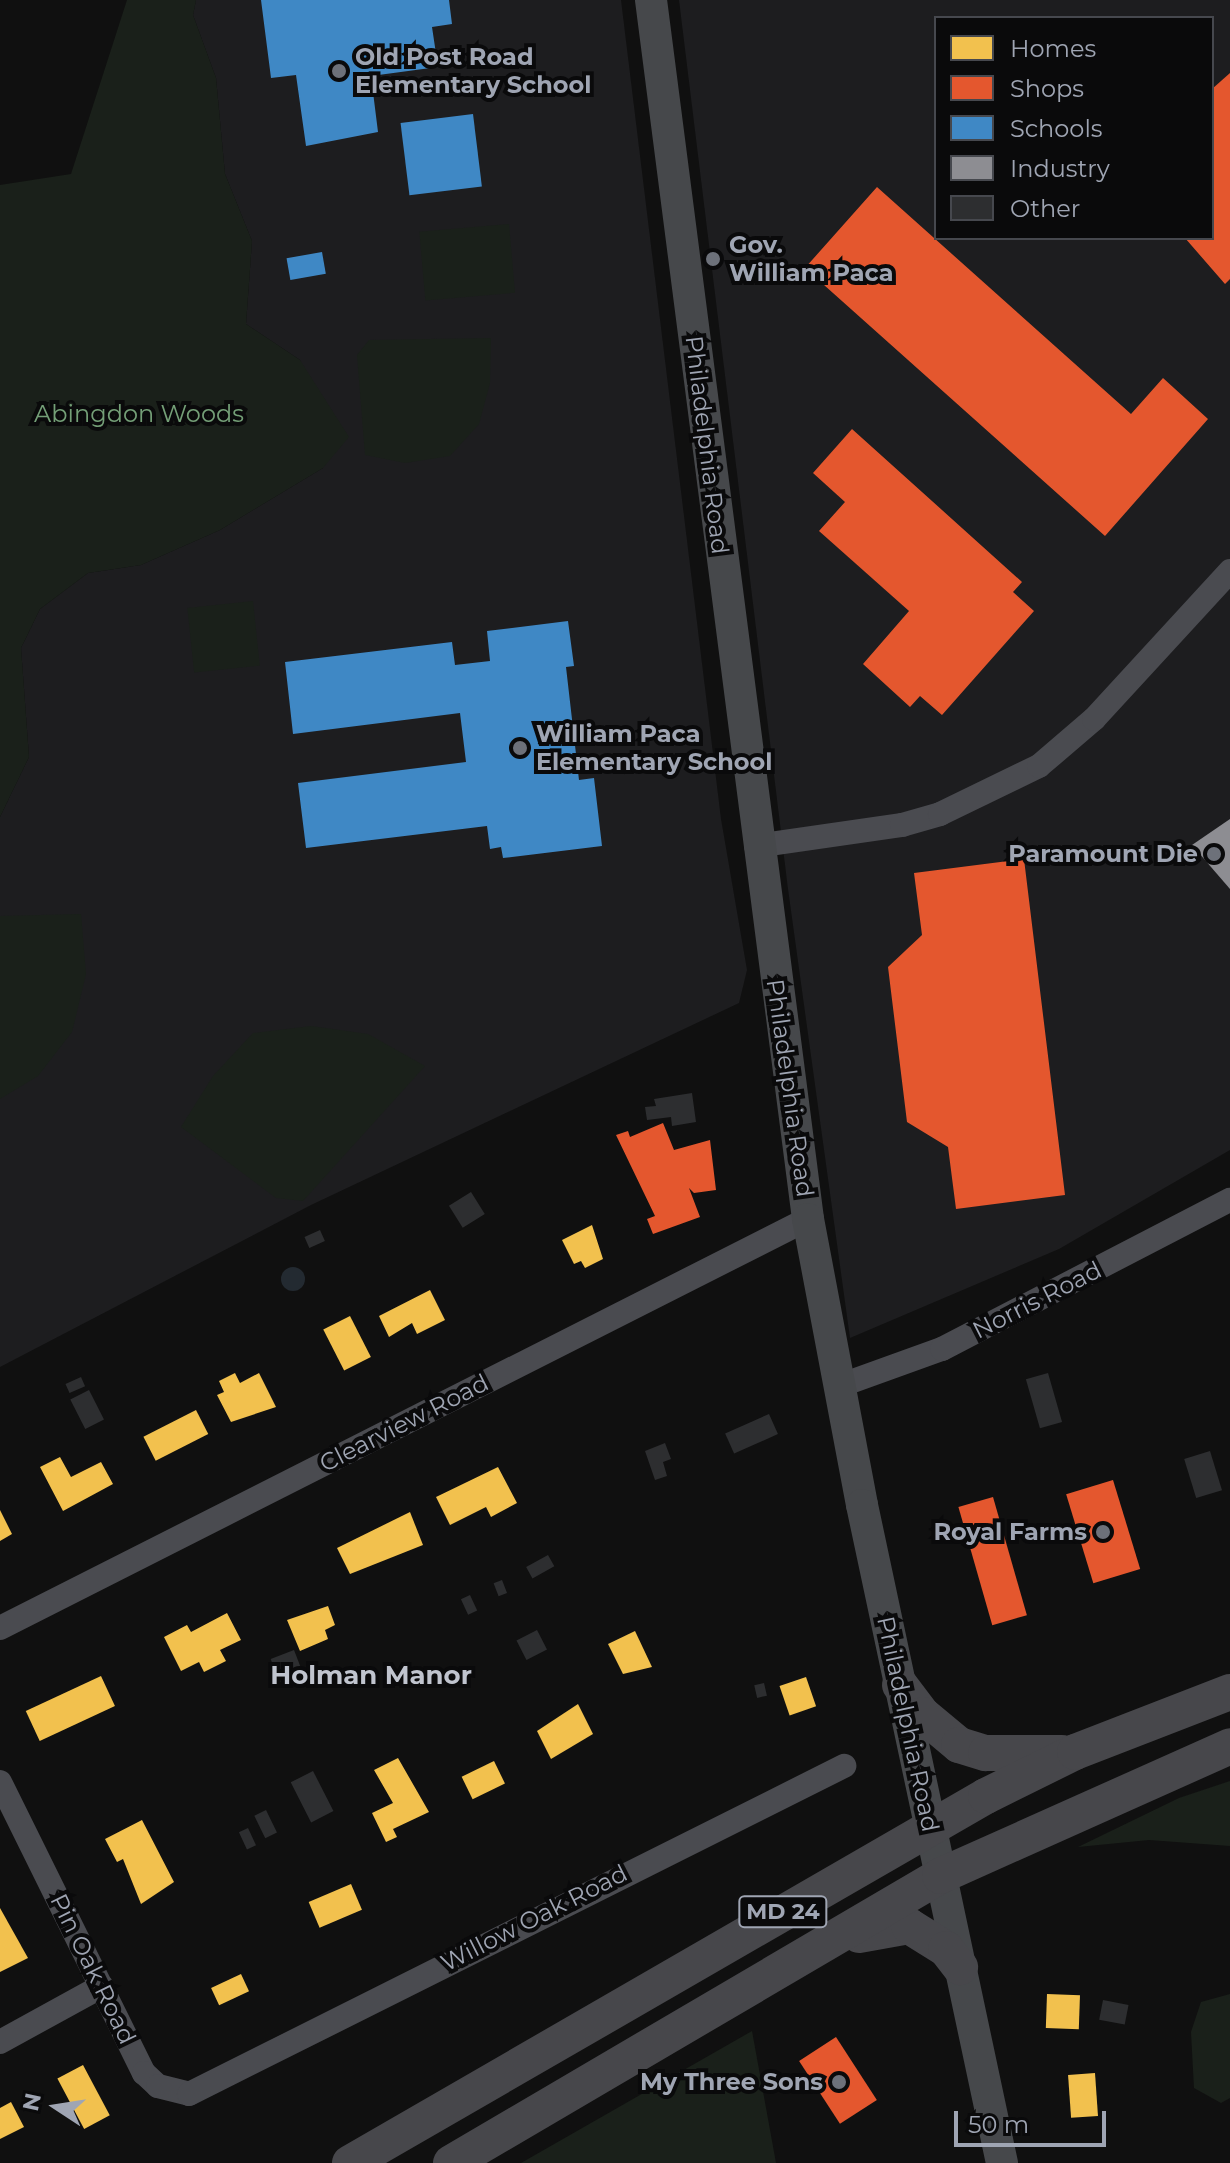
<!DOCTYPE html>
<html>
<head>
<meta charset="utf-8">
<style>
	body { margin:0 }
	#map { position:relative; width:1230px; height:2163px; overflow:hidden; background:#101010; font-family:Montserrat,sans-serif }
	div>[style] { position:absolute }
	.built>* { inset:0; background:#1d1d1f }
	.green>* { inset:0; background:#1a201a; transform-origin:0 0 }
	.water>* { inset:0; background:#232a31 }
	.round { border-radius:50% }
	.homes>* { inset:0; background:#f2c14e; transform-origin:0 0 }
	.shops>* { inset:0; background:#e4572e; transform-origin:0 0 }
	.schools>* { inset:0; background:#3f88c5; transform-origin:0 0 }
	.industry>* { inset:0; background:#8d8d92 }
	.building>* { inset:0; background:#2d2e30; transform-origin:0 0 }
	.minor>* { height:24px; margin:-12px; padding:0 12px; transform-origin:12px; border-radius:12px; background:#4a4b50 }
	.major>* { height:32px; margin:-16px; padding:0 16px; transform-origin:16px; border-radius:16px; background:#46484b }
	.highway>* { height:36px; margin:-18px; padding:0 18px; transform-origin:18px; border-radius:18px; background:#47474b }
	.dots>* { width:22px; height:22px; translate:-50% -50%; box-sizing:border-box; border:4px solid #0a0a0b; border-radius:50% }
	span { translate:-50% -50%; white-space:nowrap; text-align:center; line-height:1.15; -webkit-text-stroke:8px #0a0a0b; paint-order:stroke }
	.shield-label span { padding:2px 6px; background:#0a0a0b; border:2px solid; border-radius:6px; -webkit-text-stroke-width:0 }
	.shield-label { font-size:22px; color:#9fa5b3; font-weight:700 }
	.poi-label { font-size:24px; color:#9fa5b3; font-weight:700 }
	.left { translate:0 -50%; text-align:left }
	.right { translate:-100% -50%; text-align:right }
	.park-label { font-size:24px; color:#749f77 }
	.street-label { font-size:24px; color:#9fa5b3 }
	.neighbourhood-label { font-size:26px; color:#c0c4ce; font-weight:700 }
	.legend { position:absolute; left:934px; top:16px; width:280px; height:224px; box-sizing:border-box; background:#0a0a0b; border:2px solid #46484e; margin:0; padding:10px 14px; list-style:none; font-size:24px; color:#9fa5b3 }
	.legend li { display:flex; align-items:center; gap:16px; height:40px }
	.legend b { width:40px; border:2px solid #46484e }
	.north { position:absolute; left:16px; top:2067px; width:80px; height:80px; -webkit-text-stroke:6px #0a0a0b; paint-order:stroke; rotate:282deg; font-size:22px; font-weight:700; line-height:32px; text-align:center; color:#9fa5b3 }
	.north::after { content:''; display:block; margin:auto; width:28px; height:36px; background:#9fa5b3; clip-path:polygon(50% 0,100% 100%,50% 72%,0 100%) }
	.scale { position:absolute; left:954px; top:2111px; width:152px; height:36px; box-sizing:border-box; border:4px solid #9fa5b3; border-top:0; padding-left:10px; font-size:24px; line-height:28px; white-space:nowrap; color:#9fa5b3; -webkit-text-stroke:6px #0a0a0b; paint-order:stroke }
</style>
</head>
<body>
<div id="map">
	<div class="built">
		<div style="clip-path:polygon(196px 0,621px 0,721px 819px,747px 970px,739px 1003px,311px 1205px,0 1367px,0 817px,29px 757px,21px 648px,40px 609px,88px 573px,141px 565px,220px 530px,323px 468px,300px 360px,246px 324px,252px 241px,225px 174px,216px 78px,193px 15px)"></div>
		<div style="clip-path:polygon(evenodd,679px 0,1230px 0,1230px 1150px,1059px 1249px,850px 1338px,788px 889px,679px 0,936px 18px,1212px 18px,1212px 238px,936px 238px,936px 18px)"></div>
	</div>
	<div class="green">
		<div style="clip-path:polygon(127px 0,196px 0,193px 15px,216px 78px,225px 174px,252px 241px,246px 324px,300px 360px,349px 437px,323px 468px,220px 530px,141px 565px,88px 573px,40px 609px,21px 648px,29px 757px,0 817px,0 185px,71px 174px)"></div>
		<div style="left:509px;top:224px;width:69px;height:90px;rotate:85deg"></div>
		<div style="clip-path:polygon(491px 338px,490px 383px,479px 424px,450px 456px,405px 463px,365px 455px,357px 355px,369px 340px)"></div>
		<div style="left:253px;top:601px;width:65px;height:66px;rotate:84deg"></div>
		<div style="clip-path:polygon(81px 914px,86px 974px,72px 1032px,38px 1076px,0 1099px,0 916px)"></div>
		<div style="clip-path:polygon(311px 1026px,368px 1034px,425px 1066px,303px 1201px,276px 1198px,181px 1127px,213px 1076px,253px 1033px)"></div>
		<div style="clip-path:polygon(1230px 1781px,1230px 1846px,1149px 1840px,1078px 1847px,1179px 1798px)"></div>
		<div style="clip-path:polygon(1230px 1994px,1230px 2098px,1221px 2103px,1194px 2088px,1191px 2032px,1201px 2002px)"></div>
		<div style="clip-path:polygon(752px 2031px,776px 2163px,521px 2163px)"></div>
	</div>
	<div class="water">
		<div class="round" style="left:281px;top:1267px;width:24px;height:24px"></div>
	</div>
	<div class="homes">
		<div style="clip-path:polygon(592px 1225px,603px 1259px,585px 1268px,581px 1261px,574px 1264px,562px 1240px)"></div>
		<div style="clip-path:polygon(430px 1290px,445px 1320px,417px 1334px,412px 1323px,389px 1337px,379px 1316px)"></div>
		<div style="left:350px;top:1316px;width:46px;height:30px;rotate:63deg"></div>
		<div style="clip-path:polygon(235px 1373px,240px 1383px,259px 1373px,276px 1407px,231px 1422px,217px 1395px,224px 1392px,219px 1381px)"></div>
		<div style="left:196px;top:1410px;width:27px;height:59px;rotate:63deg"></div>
		<div style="clip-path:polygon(60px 1457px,71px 1477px,101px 1462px,113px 1484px,63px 1511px,40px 1467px)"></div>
		<div style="clip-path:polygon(498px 1467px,517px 1503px,491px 1517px,486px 1507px,450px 1525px,436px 1497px)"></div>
		<div style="clip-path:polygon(0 1510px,12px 1534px,0 1541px)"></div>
		<div style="clip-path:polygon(410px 1512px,423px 1545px,350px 1574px,337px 1548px)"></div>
		<div style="clip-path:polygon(328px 1606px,335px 1625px,325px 1630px,328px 1639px,300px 1651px,287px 1620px)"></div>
		<div style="clip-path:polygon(227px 1613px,241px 1640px,220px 1650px,226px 1661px,204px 1672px,199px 1662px,181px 1671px,164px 1637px,187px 1625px,191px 1632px)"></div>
		<div style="clip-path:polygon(635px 1631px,652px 1667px,623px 1674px,608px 1644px)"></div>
		<div style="left:101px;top:1676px;width:33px;height:83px;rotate:65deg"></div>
		<div style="left:806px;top:1677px;width:31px;height:28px;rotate:71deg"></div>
		<div style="clip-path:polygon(578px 1704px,593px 1734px,551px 1759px,537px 1731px)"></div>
		<div style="clip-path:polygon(398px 1758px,429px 1812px,393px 1829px,397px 1837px,386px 1842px,372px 1813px,393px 1803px,374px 1770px)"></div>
		<div style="left:494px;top:1761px;width:25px;height:36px;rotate:64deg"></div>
		<div style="clip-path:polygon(142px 1820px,174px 1882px,141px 1904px,123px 1859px,117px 1862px,105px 1839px)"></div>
		<div style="left:351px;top:1884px;width:28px;height:46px;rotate:67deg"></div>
		<div style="clip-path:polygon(0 1908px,28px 1958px,0 1972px)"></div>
		<div style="left:241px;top:1974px;width:19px;height:33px;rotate:65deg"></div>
		<div style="left:1047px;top:1994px;width:33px;height:34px;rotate:2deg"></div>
		<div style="left:83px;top:2065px;width:57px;height:29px;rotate:62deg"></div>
		<div style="left:1095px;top:2073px;width:43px;height:27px;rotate:86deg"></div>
		<div style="clip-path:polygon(11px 2102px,24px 2127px,0 2139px,0 2108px)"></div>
	</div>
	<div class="shops">
		<div style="clip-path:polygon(1230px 73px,1230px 279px,1225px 284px,1185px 238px,1212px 238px,1212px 89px)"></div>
		<div style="clip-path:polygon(877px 187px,1131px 414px,1163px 378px,1208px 419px,1105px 536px,805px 268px)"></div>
		<div style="clip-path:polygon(852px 429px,1022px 582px,1013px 592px,1034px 611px,942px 715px,920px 696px,910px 707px,863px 664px,909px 611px,819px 531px,845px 502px,813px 473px)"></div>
		<div style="clip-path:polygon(1024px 859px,1065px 1195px,956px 1209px,948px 1147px,907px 1122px,888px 967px,922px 935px,914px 873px)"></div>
		<div style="clip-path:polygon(663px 1123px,674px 1150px,710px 1140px,716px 1190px,694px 1193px,689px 1188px,700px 1217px,653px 1234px,647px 1219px,655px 1216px,616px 1135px,628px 1131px,630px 1137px)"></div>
		<div style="left:1113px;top:1480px;width:93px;height:49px;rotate:73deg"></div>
		<div style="left:993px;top:1497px;width:123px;height:36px;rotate:74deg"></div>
		<div style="left:836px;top:2037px;width:75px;height:44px;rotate:57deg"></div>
	</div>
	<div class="schools">
		<div style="clip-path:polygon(261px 0,449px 0,452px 24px,432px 27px,438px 67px,371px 76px,378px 132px,306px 146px,296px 75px,271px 78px)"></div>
		<div style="left:473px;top:114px;width:73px;height:73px;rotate:83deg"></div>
		<div style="left:322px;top:252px;width:22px;height:36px;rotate:80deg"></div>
		<div style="clip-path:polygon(568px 621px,574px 666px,566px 667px,579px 780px,594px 778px,602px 846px,503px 858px,501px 847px,490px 849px,487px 826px,306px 848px,298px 783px,466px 762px,460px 713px,293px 734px,285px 662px,452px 642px,455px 665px,490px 661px,487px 631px)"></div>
	</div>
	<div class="industry">
		<div style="clip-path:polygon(1230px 819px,1230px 889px,1192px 845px)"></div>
	</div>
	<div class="building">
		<div style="clip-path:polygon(692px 1093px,696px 1122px,672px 1126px,671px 1117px,647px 1120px,645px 1107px,656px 1106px,654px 1099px)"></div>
		<div style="left:471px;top:1192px;width:26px;height:26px;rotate:58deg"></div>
		<div style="left:320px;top:1230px;width:12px;height:17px;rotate:66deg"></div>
		<div style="left:1048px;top:1373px;width:51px;height:23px;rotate:74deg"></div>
		<div style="left:81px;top:1377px;width:10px;height:17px;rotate:66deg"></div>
		<div style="left:89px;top:1390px;width:33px;height:21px;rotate:63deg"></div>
		<div style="left:769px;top:1414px;width:22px;height:48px;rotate:66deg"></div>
		<div style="clip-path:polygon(665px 1443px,671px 1459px,663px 1462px,667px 1476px,655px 1480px,645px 1451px)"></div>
		<div style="left:1210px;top:1451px;width:41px;height:27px;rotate:73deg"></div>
		<div style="left:548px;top:1555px;width:13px;height:25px;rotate:61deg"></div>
		<div style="left:502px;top:1580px;width:14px;height:9px;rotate:69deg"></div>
		<div style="left:470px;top:1595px;width:17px;height:10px;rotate:65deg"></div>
		<div style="left:537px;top:1630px;width:22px;height:23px;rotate:63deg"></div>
		<div style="left:294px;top:1650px;width:25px;height:25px;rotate:69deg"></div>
		<div style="left:764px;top:1683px;width:13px;height:10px;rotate:77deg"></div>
		<div style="left:313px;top:1771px;width:45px;height:25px;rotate:63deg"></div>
		<div style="left:266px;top:1810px;width:25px;height:13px;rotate:64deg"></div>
		<div style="left:248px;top:1828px;width:19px;height:10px;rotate:65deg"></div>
		<div style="left:1103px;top:2000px;width:26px;height:20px;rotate:11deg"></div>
	</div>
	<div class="minor">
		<div style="left:756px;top:846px;width:148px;rotate:-8.2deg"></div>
		<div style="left:902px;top:825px;width:40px;rotate:-16deg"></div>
		<div style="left:940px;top:814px;width:110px;rotate:-25.9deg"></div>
		<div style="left:1039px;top:766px;width:72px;rotate:-40.5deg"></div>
		<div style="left:1094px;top:719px;width:201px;rotate:-47.4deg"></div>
		<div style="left:839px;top:1386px;width:109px;rotate:-19.8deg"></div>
		<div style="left:942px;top:1349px;width:324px;rotate:-27.4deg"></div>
		<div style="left:0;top:1628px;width:906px;rotate:-26.85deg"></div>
		<div style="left:0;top:1782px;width:325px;rotate:63.7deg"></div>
		<div style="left:144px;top:2073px;width:19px;rotate:43deg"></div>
		<div style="left:158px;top:2086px;width:32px;rotate:14deg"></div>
		<div style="left:189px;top:2094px;width:733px;rotate:-26.6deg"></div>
		<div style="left:0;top:2042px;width:116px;rotate:-28.8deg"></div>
	</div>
	<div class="major">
		<div style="left:651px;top:0;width:1229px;rotate:82.66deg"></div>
		<div style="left:808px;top:1219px;width:291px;rotate:79.3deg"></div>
		<div style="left:862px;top:1505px;width:673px;rotate:77.99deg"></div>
	</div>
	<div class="highway">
		<div style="left:900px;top:1685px;width:38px;rotate:53deg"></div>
		<div style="left:923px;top:1715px;width:47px;rotate:39.8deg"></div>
		<div style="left:959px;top:1745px;width:28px;rotate:17deg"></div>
		<div style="left:986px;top:1753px;width:76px"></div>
		<div style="left:859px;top:1935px;width:51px;rotate:-10.2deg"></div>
		<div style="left:909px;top:1926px;width:44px;rotate:31.9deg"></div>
		<div style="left:946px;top:1949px;width:23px;rotate:52deg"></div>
		<div style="left:350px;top:2163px;width:734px;rotate:-29.99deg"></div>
		<div style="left:986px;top:1796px;width:99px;rotate:-26.3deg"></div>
		<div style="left:1075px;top:1752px;width:166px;rotate:-21.2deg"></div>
		<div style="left:451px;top:2163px;width:567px;rotate:-30.41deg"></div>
		<div style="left:940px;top:1876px;width:318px;rotate:-24.1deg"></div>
	</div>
	<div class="dots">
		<div style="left:339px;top:71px;background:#6d717a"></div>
		<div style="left:713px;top:259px;background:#6d717a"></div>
		<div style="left:520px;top:748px;background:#6d717a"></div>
		<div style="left:1214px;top:854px;background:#6d717a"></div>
		<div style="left:1103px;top:1532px;background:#6d717a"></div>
		<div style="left:839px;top:2082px;background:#6d717a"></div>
	</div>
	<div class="shield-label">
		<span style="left:783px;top:1912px">MD 24</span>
	</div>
	<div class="poi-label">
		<span class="left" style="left:355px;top:71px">Old Post Road<br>Elementary School</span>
		<span class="left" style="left:729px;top:259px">Gov.<br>William Paca</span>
		<span class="left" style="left:536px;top:748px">William Paca<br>Elementary School</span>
		<span class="right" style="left:1198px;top:854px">Paramount Die</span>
		<span class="right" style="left:1087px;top:1532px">Royal Farms</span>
		<span class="right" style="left:823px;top:2082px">My Three Sons</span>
	</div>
	<div class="park-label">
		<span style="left:139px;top:414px">Abingdon Woods</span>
	</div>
	<div class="street-label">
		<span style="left:707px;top:445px;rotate:83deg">Philadelphia Road</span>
		<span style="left:790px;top:1088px;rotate:82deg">Philadelphia Road</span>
		<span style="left:1037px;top:1300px;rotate:-27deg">Norris Road</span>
		<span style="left:404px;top:1423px;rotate:-27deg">Clearview Road</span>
		<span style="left:908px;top:1724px;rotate:78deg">Philadelphia Road</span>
		<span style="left:534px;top:1918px;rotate:-27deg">Willow Oak Road</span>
		<span style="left:93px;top:1969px;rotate:64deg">Pin Oak Road</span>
	</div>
	<div class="neighbourhood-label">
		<span style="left:371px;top:1676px">Holman Manor</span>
	</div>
	<ul class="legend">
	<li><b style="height:22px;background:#f2c14e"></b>Homes</li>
	<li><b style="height:22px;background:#e4572e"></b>Shops</li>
	<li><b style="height:22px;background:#3f88c5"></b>Schools</li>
	<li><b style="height:22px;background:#8d8d92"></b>Industry</li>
	<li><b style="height:22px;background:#2d2e30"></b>Other</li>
	</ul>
	<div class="north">N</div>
	<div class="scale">50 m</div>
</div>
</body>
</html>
